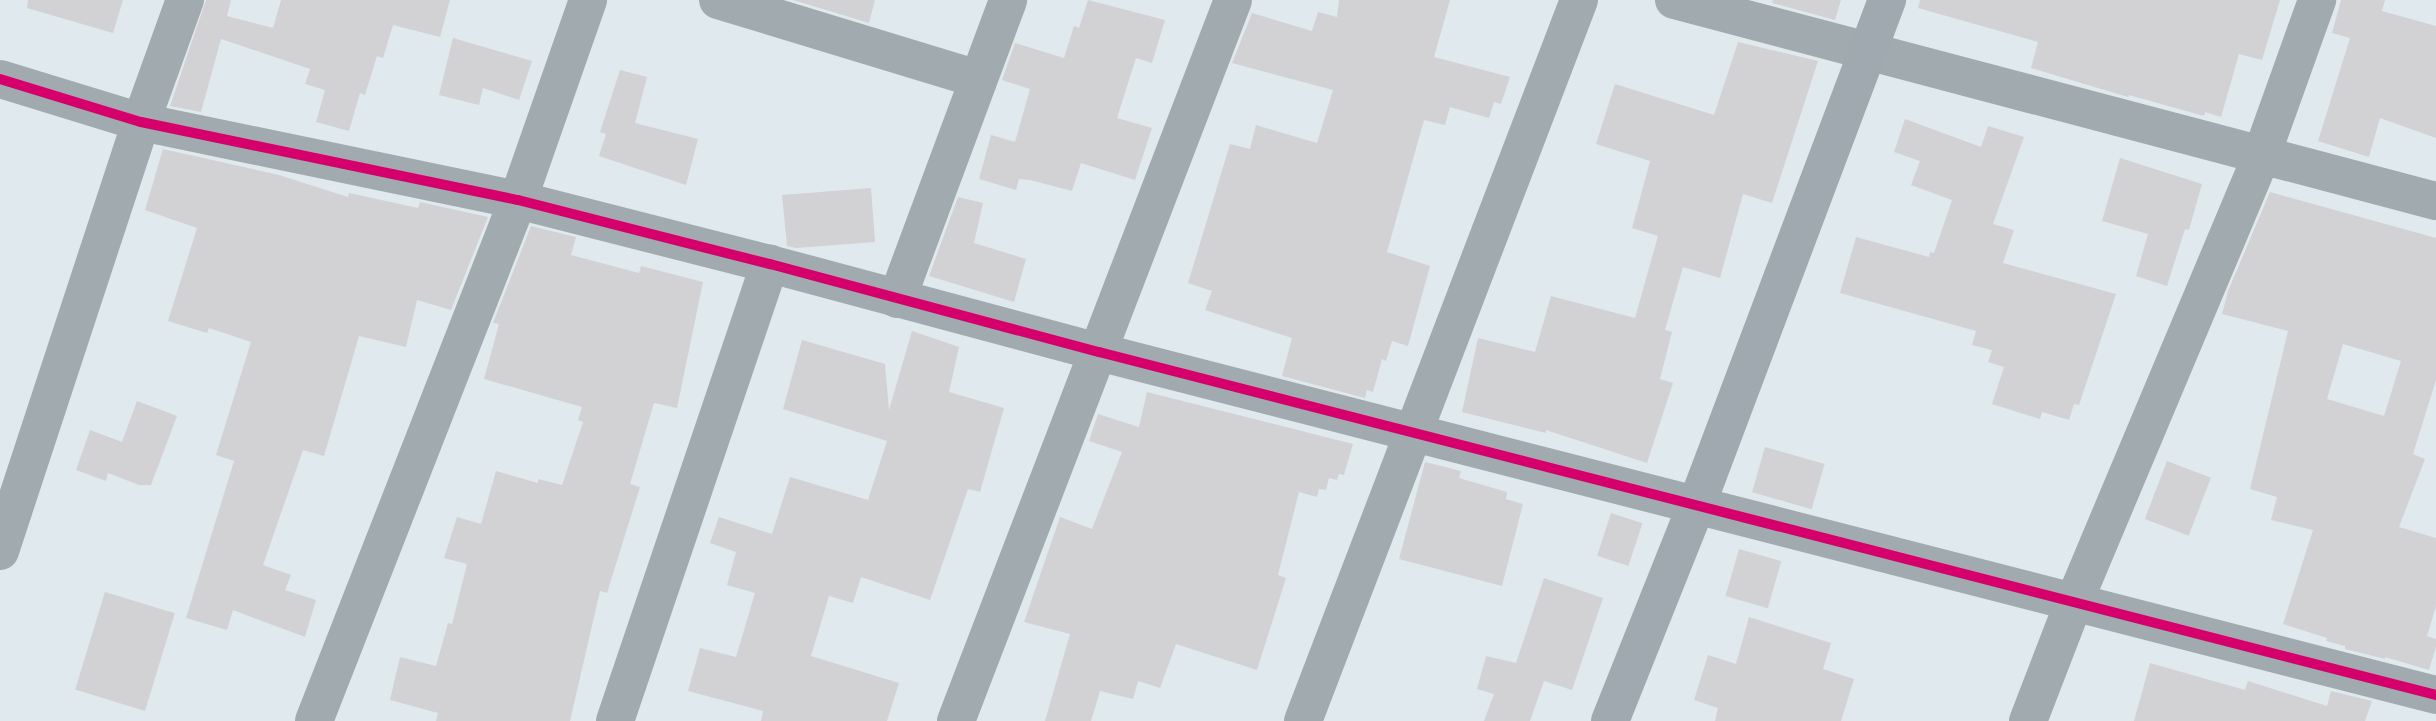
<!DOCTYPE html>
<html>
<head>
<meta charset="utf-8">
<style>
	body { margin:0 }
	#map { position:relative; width:2436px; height:721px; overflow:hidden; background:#e0e9ed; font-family:Raleway,sans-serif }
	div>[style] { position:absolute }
	.building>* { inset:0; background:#d2d2d5; transform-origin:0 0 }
	.street>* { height:38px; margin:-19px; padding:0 19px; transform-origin:19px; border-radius:19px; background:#a1aaaf }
	.secondary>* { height:38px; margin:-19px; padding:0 19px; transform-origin:19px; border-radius:19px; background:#9fa9af }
	.cycleway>* { height:10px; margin:-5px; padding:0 5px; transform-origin:5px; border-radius:5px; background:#d6006c }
	span { translate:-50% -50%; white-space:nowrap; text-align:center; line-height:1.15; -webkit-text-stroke:5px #fff; paint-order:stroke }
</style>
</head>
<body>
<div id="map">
	<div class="building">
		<div style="clip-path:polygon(28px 0,123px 0,113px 33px,27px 8px)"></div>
		<div style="clip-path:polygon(206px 0,231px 0,227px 16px,273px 28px,281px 0,450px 0,440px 37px,393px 25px,383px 58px,377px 56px,365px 95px,360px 93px,349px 131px,316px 122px,325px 90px,305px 84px,310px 69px,221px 39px,201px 112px,170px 106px)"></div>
		<div style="clip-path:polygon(793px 0,875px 0,869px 23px)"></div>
		<div style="clip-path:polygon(1088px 0,1165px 20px,1152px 63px,1136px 58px,1117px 118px,1152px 128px,1135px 180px,1081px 163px,1072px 191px,1030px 180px,1019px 179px,1016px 190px,979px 179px,991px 135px,1015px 142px,1030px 89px,1002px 80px,1015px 43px,1064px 58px,1074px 26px,1079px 28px)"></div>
		<div style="clip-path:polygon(1339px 0,1450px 0,1434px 57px,1510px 77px,1501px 104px,1494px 102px,1489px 118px,1450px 107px,1445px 125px,1424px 120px,1387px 252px,1430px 266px,1408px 346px,1392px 341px,1386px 361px,1382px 359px,1373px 392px,1367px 390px,1365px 398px,1282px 376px,1292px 338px,1205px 310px,1212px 291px,1188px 283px,1230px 144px,1250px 149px,1256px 125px,1317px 143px,1333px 90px,1232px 63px,1252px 13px,1312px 31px,1318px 12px,1337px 17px)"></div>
		<div style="clip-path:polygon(1773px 0,1841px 0,1835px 20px,1772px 3px)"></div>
		<div style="clip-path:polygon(1920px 0,2280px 0,2262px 60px,2239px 54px,2221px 117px,2205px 112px,2204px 116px,2129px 95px,2128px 97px,2031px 68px,2038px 42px,1918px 8px)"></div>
		<div style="clip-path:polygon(2341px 0,2385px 0,2382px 11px,2436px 26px,2436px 138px,2380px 118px,2369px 157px,2318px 141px,2350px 38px,2332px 33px)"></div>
		<div style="clip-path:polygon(453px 38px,532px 61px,519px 100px,483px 88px,479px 105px,439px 95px)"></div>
		<div style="clip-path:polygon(1738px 42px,1818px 61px,1772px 203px,1743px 194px,1720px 278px,1683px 267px,1665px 330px,1672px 332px,1660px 379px,1673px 383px,1647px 463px,1546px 430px,1546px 433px,1462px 412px,1478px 338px,1535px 352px,1551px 296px,1635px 318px,1658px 236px,1632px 228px,1650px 161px,1596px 144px,1615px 84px,1714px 115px)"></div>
		<div style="clip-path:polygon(620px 70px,647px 77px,635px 123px,698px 139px,686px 185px,599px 156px,606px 134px,600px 132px)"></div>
		<div style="clip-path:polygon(1905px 119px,1981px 147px,1988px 126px,2024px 137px,1993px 224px,2014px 230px,2003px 263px,2116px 294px,2079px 405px,2074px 404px,2069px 420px,2042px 412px,2040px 419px,1992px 404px,2004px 367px,1988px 362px,1992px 350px,1972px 345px,1976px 331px,1840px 293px,1856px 237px,1929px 257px,1930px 252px,1934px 253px,1952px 200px,1911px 185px,1920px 161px,1894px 152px)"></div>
		<div style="clip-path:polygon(163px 149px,279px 175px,348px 197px,349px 193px,418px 208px,420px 202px,488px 217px,451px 310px,417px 300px,406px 347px,359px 336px,324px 456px,303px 450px,263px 565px,291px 575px,285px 590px,316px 600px,305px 637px,233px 610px,227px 630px,186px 618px,234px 461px,216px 455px,251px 342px,209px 328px,207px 333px,168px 321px,197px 228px,145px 210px)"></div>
		<div style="clip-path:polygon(2120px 158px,2202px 184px,2189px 230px,2185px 229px,2167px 286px,2136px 276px,2148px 234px,2102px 221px)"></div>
		<div style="clip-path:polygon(871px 188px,875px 242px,796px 248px,787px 246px,782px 195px)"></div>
		<div style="clip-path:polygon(evenodd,2270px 192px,2436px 238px,2436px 380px,2413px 454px,2425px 459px,2399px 527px,2436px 538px,2436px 606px,2427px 636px,2436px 639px,2436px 647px,2429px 670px,2385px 657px,2385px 659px,2345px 649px,2345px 646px,2326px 641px,2327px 638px,2283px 624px,2313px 530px,2271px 520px,2277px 497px,2250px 489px,2288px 331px,2222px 314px,2228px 291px,2270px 192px,2343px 344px,2401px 361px,2384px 416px,2327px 399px,2343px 344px)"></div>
		<div style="clip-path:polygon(958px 197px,983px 203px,974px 243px,1026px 259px,1014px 302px,929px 276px)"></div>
		<div style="clip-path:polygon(531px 226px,576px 237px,571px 255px,639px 273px,641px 266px,703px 282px,677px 408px,654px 403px,630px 484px,640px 487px,607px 593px,600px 591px,570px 721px,436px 721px,438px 713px,390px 700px,400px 657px,436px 666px,448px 623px,452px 624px,467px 564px,444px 558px,457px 517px,481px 524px,496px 471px,538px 483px,538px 479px,562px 485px,583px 422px,578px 420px,582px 407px,484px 379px,499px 324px,493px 323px)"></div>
		<div style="clip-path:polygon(912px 331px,959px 347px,949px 392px,1004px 408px,980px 492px,968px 489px,930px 600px,861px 577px,853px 603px,829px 596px,811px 656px,899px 683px,887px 721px,761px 721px,763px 711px,688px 691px,700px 648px,736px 657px,755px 593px,727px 585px,736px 552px,710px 543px,719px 517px,772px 534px,790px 477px,868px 500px,887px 441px,783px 409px,802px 340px,885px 364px,889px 410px)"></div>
		<div style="clip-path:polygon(1147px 392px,1353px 444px,1344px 475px,1339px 474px,1337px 480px,1329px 478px,1326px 490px,1319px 489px,1317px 497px,1299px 492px,1278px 575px,1286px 578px,1257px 670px,1176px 644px,1160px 688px,1138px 681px,1133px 699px,1100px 691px,1091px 721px,1045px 721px,1070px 634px,1024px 622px,1060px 517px,1092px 529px,1122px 452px,1089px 441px,1098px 414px,1139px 427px)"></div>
		<div style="clip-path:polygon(137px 401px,177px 416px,151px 485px,139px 485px,108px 473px,106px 481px,76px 470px,90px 430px,122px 442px)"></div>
		<div style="left:1765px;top:447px;width:62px;height:47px;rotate:16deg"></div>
		<div style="left:2167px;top:461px;width:47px;height:62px;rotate:21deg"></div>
		<div style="clip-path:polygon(1425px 462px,1461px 471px,1459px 478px,1507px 492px,1506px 499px,1523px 504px,1502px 586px,1399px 559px)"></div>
		<div style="left:1611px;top:513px;width:33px;height:45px;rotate:18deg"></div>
		<div style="left:1739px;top:549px;width:44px;height:49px;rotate:16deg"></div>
		<div style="clip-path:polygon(1544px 578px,1603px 598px,1572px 690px,1544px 681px,1530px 721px,1484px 721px,1494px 694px,1477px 689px,1486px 656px,1516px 663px)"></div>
		<div style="left:105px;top:592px;width:73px;height:102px;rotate:17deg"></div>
		<div style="clip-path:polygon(1749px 617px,1831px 643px,1823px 669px,1854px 679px,1841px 721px,1715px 721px,1718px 708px,1694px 700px,1708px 655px,1736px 664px)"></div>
		<div style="clip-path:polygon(2150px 663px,2245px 690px,2248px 681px,2327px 706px,2331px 691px,2372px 701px,2365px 721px,2134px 721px)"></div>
	</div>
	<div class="street">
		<div style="left:718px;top:0;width:272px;rotate:16.9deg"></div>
		<div style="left:1674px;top:0;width:788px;rotate:14.78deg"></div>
		<div style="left:0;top:79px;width:147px;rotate:17deg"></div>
		<div style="left:141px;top:122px;width:385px;rotate:11.7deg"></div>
		<div style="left:518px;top:200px;width:260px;rotate:14.3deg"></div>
		<div style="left:770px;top:264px;width:341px;rotate:15deg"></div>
		<div style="left:1099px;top:352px;width:1380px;rotate:14.39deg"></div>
		<div style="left:897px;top:299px;width:319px;rotate:-69.6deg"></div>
		<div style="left:0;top:551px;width:452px;rotate:-71.8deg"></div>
		<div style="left:141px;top:122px;width:130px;rotate:-70.2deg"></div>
		<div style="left:314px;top:721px;width:560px;rotate:-68.62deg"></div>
		<div style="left:518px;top:200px;width:212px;rotate:-70.7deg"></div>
		<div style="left:615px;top:721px;width:483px;rotate:-71.3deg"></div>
		<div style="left:956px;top:721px;width:772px;rotate:-68.98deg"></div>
		<div style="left:1303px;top:721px;width:772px;rotate:-69.05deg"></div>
		<div style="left:2028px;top:721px;width:128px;rotate:-68.9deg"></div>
		<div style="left:2074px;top:602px;width:486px;rotate:-67.2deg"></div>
		<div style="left:2262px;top:154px;width:164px;rotate:-70.3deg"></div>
	</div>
	<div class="secondary">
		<div style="left:1610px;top:721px;width:234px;rotate:-68.2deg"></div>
		<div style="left:1697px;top:504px;width:539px;rotate:-69.34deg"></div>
	</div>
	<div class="cycleway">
		<div style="left:0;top:79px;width:147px;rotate:17deg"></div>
		<div style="left:141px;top:122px;width:385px;rotate:11.7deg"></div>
		<div style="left:518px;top:200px;width:260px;rotate:14.3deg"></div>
		<div style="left:770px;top:264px;width:341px;rotate:15deg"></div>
		<div style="left:1099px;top:352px;width:1380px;rotate:14.39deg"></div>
	</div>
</div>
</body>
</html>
